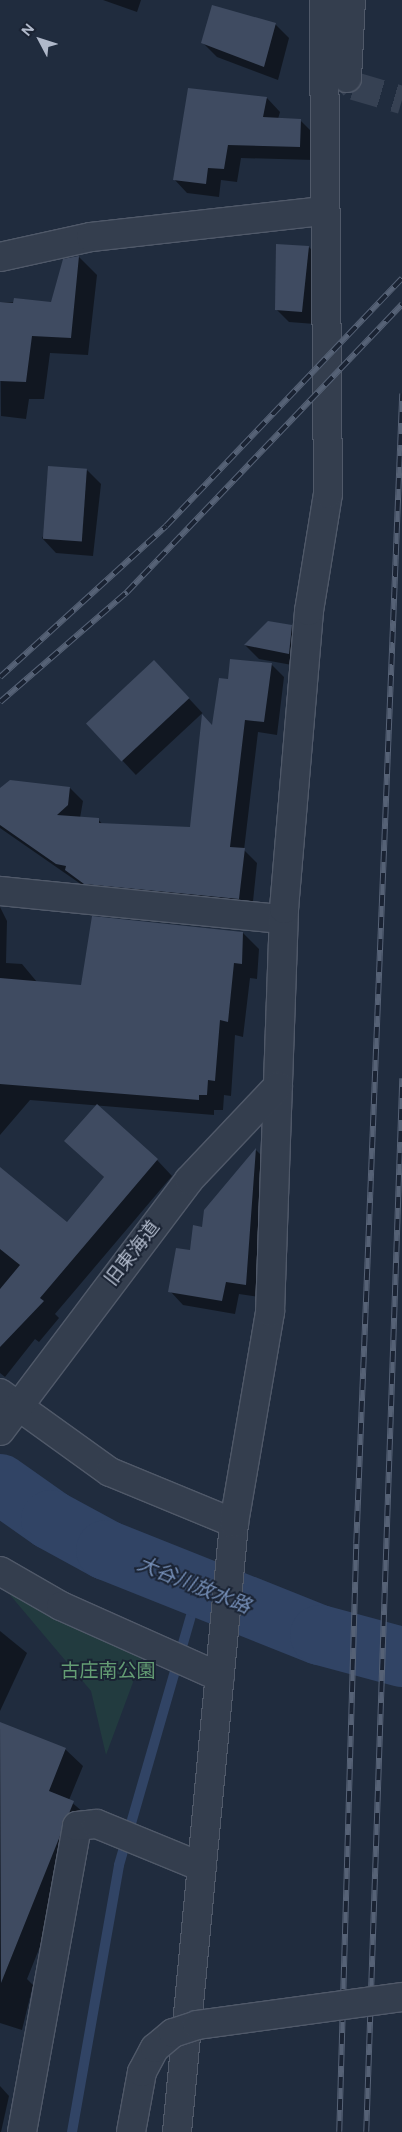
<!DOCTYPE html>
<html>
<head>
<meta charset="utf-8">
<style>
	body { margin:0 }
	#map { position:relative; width:402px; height:2132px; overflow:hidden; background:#202c3e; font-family:Figtree,"Noto Sans JP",sans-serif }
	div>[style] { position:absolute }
	.green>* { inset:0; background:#223b3f }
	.shadow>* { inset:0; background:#0007; transform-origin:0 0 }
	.stream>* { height:10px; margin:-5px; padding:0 5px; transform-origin:5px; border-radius:5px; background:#314465 }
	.river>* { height:60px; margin:-30px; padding:0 30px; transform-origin:30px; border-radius:30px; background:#314465 }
	.building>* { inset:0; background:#3f4b61; transform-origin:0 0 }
	.minor-tunnel>* { height:28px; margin-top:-14px; transform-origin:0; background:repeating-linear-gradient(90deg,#364153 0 28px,transparent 0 42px) }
	.roads { filter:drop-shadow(1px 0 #505969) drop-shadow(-1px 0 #505969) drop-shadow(0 1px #505969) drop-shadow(0 -1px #505969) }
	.minor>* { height:28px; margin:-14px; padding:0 14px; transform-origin:14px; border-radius:14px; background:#343e4e }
	.tertiary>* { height:28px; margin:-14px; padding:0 14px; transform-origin:14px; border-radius:14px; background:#343e4e }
	.rail>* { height:5.5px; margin-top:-2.75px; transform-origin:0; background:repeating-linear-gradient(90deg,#1a2333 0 11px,#566276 0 22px); box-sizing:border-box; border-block:1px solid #566276 }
	.bridges { filter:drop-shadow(1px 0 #505969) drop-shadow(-1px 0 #505969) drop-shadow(0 1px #505969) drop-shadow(0 -1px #505969) }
	.tertiary-bridge>* { height:28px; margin:-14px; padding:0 14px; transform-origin:14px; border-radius:14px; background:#343e4e }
	span { translate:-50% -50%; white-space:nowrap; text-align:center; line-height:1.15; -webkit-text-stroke:4px #1a2333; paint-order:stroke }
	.street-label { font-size:19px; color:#b0b9ca }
	.park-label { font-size:19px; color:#649d74 }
	.water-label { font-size:20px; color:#748db5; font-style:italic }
	.north { position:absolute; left:15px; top:15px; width:50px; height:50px; -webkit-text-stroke:4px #1a2333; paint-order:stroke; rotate:310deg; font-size:14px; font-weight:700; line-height:20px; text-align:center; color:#b0b9ca }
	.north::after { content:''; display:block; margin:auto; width:18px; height:22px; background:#b0b9ca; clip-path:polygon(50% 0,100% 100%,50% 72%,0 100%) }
</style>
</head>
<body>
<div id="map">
	<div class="green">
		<div style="clip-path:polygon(0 1583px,142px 1658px,106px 1755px,91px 1691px)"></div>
	</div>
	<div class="shadow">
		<div style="clip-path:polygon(103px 0,141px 0,137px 12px)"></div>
		<div style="clip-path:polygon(275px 24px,289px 38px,278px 80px,217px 57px,203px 43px)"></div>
		<div style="clip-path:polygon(267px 98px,280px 112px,278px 119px,300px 120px,313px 133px,313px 160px,241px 158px,237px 182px,221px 180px,219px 197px,187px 193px,174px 179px)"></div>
		<div style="clip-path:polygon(309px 247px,321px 260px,315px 324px,289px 322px,276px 309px)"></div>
		<div style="clip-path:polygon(79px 257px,97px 275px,88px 355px,50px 353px,44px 399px,29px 399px,26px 419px,1px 416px,0 302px,52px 303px,64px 260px)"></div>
		<div style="clip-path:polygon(87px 470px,101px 484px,93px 556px,56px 553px,42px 538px)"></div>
		<div style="clip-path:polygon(269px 622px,292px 626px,306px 640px,303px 667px,259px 659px,245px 645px)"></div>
		<div style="left:154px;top:661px;width:71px;height:91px;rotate:47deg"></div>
		<div style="clip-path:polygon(271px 664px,284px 677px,277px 735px,258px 732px,244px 850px,257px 863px,252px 911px,98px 896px,0 828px,0 790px,10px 781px,70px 788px,83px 801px,80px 818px,98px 819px,103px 825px,191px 829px,213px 726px,229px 680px)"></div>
		<div style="clip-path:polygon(0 907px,7px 921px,6px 963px,22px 964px,37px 982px,82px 986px,243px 933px,259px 949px,257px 979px,250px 978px,243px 1037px,235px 1035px,231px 1096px,224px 1095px,223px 1110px,214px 1110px,214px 1115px,30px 1100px,0 1135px)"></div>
		<div style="clip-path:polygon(66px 1141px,157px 1160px,172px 1176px,55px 1314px,59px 1318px,39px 1342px,35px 1339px,5px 1377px,0 1373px,0 1168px,68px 1224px,105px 1178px)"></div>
		<div style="clip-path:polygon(256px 1150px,269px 1163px,259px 1297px,239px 1294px,235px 1314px,183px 1305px,170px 1291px,203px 1228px,205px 1211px)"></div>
		<div style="clip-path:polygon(0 1631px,27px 1653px,0 1711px)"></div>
		<div style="clip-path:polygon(0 1723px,65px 1749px,83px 1766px,69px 1800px,91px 1819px,27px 1979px,33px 1985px,22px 2030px,0 2023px)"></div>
		<div style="clip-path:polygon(0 2086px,9px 2096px,1px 2132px,0 2132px)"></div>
	</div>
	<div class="stream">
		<div style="left:72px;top:2132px;width:271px;rotate:-80deg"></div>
		<div style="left:119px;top:1865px;width:289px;rotate:-73.9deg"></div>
	</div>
	<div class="river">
		<div style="left:0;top:1484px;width:62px;rotate:35.2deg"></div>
		<div style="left:51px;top:1520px;width:63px;rotate:28.6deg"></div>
		<div style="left:106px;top:1550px;width:230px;rotate:21.7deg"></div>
		<div style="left:320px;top:1635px;width:85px;rotate:15deg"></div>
	</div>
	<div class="building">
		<div style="clip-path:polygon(212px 5px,276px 23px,264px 67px,201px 43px)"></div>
		<div style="clip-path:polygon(188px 88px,267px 97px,263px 117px,301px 119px,300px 147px,228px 145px,224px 169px,208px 168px,206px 184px,173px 180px)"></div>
		<div style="clip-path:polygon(276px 244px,309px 246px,302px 312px,275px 310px)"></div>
		<div style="clip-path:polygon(79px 256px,71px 338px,32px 336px,26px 382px,0 381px,0 302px,13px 303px,14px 298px,51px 302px,63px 259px)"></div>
		<div style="left:48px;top:466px;width:39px;height:73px;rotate:4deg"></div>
		<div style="clip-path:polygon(268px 621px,292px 625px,289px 654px,244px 645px)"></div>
		<div style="clip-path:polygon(230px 659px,272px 663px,264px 722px,245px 720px,230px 847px,245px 848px,239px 899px,84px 884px,65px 870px,66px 866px,56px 864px,0 825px,0 788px,10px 780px,70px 787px,68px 805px,57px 815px,99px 818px,99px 823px,190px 827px,202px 714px,212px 725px,219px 678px,228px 679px)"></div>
		<div style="left:154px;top:660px;width:52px;height:93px;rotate:47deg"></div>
		<div style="clip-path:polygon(92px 916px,243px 932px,242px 964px,234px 963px,228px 1022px,220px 1020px,215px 1081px,208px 1080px,207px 1095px,199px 1095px,199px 1100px,0 1084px,0 978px,81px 985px)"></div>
		<div style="clip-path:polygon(97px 1104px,158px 1159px,40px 1298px,44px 1301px,0 1347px,0 1289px,20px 1265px,0 1249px,0 1167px,67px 1222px,104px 1177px,64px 1141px)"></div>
		<div style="clip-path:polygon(256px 1148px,246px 1285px,226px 1282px,222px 1301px,168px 1292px,176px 1248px,190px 1250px,193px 1225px,202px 1227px,204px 1210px)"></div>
		<div style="clip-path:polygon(0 1722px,66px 1748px,49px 1791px,74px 1801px,1px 1983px)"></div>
	</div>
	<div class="minor-tunnel">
		<div style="left:347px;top:78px;width:11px;rotate:49deg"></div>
		<div style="left:354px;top:86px;width:50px;rotate:16.3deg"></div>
	</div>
	<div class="roads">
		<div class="minor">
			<div style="left:347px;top:78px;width:78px;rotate:-87.1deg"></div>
			<div style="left:0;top:257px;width:93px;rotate:-12.4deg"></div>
			<div style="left:91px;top:237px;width:234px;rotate:-6.4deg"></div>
			<div style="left:0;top:891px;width:284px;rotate:5.7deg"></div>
			<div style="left:0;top:1393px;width:135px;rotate:35.7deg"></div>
			<div style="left:110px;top:1472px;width:134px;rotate:22.4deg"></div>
			<div style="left:0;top:1571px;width:70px;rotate:29.8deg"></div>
			<div style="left:61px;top:1606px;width:174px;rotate:24.1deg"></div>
			<div style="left:22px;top:2132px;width:311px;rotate:-79.8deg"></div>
			<div style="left:77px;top:1826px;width:20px;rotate:-6deg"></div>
			<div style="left:97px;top:1824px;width:113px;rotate:22.3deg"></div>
			<div style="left:177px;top:2132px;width:612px;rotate:-84.65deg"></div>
			<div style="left:234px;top:1523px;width:214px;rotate:-80.3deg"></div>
			<div style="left:270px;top:1312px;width:403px;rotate:-88deg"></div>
			<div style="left:284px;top:909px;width:299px;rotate:-85.2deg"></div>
			<div style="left:309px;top:611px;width:119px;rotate:-80.8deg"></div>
			<div style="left:328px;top:494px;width:494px;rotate:-90.5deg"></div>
		</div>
		<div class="tertiary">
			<div style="left:0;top:1431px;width:314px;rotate:-53deg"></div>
			<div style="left:189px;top:1180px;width:129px;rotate:-46.6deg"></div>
		</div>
	</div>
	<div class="rail">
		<div style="left:0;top:677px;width:224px;rotate:-42.3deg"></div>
		<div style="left:166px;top:526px;width:342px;rotate:-46.4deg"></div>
		<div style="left:0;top:702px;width:168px;rotate:-40.9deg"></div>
		<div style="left:127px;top:592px;width:398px;rotate:-46.3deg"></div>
		<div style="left:339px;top:2132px;width:588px;rotate:-88.34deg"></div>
		<div style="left:356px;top:1544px;width:1151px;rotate:-87.71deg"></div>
		<div style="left:366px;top:2132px;width:1054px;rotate:-88.04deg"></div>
	</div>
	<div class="bridges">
		<div class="tertiary-bridge">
			<div style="left:131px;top:2132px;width:61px;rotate:-79.6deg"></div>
			<div style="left:142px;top:2072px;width:27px;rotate:-62deg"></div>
			<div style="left:155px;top:2048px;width:23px;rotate:-40deg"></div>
			<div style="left:173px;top:2033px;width:25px;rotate:-18deg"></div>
			<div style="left:197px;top:2025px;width:207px;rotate:-7.8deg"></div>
		</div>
	</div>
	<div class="street-label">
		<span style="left:132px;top:1253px;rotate:-52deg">旧東海道</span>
	</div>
	<div class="park-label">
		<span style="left:108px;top:1671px">古庄南公園</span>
	</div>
	<div class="water-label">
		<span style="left:194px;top:1585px;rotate:22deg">大谷川放水路</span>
	</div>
	<div class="north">N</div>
</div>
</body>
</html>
